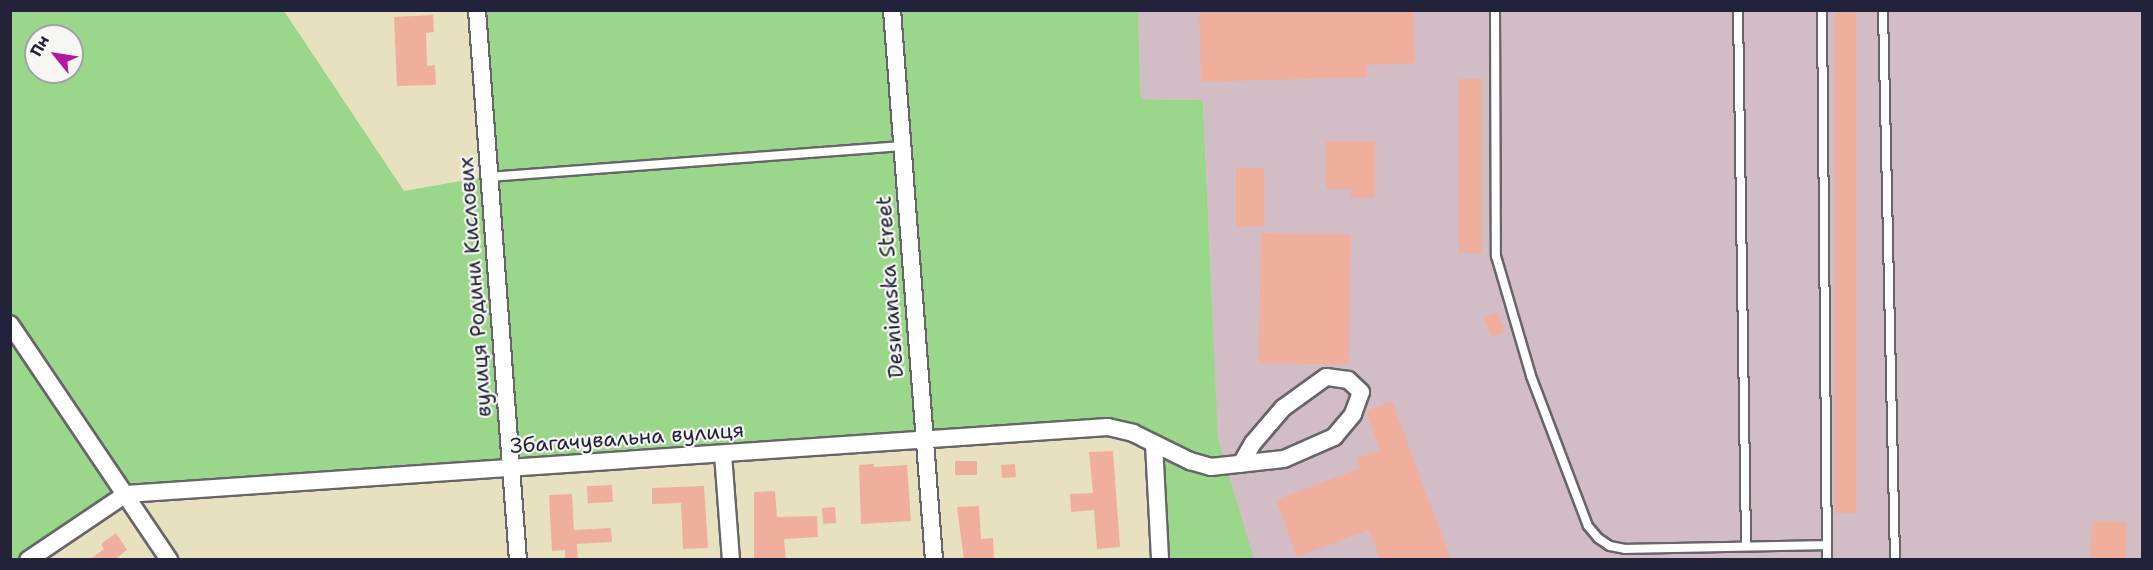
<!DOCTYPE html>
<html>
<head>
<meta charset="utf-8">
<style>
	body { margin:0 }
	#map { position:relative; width:2153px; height:570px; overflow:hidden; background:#e8e1bf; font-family:"Shantell Sans",sans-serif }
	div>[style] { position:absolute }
	.industrial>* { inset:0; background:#d2bdc6 }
	.green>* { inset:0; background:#9ad78b }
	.building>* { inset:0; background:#f0af9c; transform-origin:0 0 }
	.roads { filter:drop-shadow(2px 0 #676569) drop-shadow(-2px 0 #676569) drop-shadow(0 2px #676569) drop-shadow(0 -2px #676569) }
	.service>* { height:8px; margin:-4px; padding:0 4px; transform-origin:4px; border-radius:4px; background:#fff }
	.minor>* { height:16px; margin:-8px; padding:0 8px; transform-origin:8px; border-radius:8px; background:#fff }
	span { translate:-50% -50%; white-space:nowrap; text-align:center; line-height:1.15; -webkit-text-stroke:4.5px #f6f6f2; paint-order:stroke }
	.street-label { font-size:21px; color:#22223b }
	.frame { position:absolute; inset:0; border:12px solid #22223b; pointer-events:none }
	.north { position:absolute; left:24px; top:24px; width:60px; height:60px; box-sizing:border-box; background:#f6f6f2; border:2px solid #a1a1a9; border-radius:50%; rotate:300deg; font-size:16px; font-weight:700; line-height:24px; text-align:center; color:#22223b }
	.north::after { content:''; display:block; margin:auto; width:21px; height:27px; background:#b5179e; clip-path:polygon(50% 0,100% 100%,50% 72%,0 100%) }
</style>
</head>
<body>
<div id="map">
	<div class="industrial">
		<div style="clip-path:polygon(1138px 11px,2142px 11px,2142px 559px,1252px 559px,1218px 449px,1203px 100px,1141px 99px)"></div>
	</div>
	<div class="green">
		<div style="clip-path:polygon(evenodd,10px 11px,284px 11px,404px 191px,489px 176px,477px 11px,1138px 11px,1141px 99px,1203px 100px,1218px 439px,1254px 559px,1160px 559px,1154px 444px,1133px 433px,126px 494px,28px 559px,11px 559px,10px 11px,36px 36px,72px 36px,72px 72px,36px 72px,36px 36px)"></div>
	</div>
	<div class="building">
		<div style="clip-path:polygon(1199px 10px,1413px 10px,1415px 63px,1367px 65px,1367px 77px,1201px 82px)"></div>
		<div style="left:1835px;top:10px;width:21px;height:503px"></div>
		<div style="clip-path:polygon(433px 15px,434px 32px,426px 33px,427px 66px,435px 65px,436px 85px,397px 86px,394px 17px)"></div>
		<div style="left:1459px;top:79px;width:23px;height:174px"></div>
		<div style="clip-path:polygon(1326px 141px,1375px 141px,1375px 198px,1351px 198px,1351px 189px,1326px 189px)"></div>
		<div style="left:1236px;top:168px;width:28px;height:59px"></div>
		<div style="left:1261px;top:233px;width:90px;height:130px;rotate:1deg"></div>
		<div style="left:1497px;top:312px;width:21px;height:15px;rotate:67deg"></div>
		<div style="clip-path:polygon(1392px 401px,1451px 560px,1380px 560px,1369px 530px,1297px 557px,1276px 500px,1360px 468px,1357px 458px,1380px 450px,1366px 411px)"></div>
		<div style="clip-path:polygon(1113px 451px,1120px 547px,1097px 549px,1094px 510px,1071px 512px,1070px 494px,1093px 493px,1089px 452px)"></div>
		<div style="left:977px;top:461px;width:14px;height:22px;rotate:90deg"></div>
		<div style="clip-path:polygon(874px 464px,874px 467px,907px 465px,911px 521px,861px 524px,859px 465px)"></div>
		<div style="left:1015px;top:464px;width:13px;height:14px;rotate:86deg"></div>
		<div style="left:612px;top:485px;width:17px;height:25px;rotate:87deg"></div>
		<div style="clip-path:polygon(704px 486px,708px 548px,683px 549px,681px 503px,652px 504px,652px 488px)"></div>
		<div style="clip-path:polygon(775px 491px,777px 517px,817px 516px,818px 537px,784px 539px,786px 560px,754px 560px,754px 492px)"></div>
		<div style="clip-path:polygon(572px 494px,574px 530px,611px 528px,612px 542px,577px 544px,578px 560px,565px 560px,565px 550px,552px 551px,549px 495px)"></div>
		<div style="clip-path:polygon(979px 506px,981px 539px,993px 538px,994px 558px,964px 560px,957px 507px)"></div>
		<div style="left:835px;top:507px;width:16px;height:13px;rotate:86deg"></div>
		<div style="left:2092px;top:521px;width:35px;height:39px;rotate:2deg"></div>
		<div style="clip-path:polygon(116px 533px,127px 550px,114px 560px,89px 560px,104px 549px,101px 544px)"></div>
	</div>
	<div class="roads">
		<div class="service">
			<div style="left:1495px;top:10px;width:246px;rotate:89.8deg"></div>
			<div style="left:1496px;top:256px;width:125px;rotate:73.7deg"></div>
			<div style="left:1531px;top:376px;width:160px;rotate:69.2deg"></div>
			<div style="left:1588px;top:526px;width:16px;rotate:50deg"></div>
			<div style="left:1598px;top:538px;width:14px;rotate:34deg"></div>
			<div style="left:1610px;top:546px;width:15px;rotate:11deg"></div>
			<div style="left:1625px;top:549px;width:202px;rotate:-1.1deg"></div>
			<div style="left:1738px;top:10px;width:536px;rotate:89.14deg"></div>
			<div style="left:1822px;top:10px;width:550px;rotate:89.48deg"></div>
			<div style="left:1883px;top:10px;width:550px;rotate:88.75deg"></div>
			<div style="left:489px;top:177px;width:414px;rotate:-4.3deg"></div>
		</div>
		<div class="minor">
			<div style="left:477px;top:10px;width:552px;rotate:85.74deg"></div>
			<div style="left:892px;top:10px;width:552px;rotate:85.63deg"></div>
			<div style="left:10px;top:324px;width:285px;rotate:56deg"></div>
			<div style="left:1154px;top:444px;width:116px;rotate:87deg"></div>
			<div style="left:723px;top:454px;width:106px;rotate:85.7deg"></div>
			<div style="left:28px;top:560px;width:118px;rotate:-34deg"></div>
			<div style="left:126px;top:494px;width:984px;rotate:-3.9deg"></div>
			<div style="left:1108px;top:427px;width:26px;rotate:13deg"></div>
			<div style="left:1133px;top:433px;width:64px;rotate:26.2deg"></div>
			<div style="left:1190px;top:461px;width:22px;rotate:16deg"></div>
			<div style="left:1211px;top:467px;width:73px;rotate:-6.3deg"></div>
			<div style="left:1284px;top:459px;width:55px;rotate:-23.7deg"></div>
			<div style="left:1334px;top:437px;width:30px;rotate:-50deg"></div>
			<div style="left:1353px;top:414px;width:23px;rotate:-70deg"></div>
			<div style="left:1361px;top:392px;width:18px;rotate:-137deg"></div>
			<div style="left:1348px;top:380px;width:22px;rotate:-172deg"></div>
			<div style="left:1326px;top:377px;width:53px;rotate:144.2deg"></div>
			<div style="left:1283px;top:408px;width:46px;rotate:130.6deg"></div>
			<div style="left:1253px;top:443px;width:24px;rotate:120deg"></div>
		</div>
	</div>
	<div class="street-label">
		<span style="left:475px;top:287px;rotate:-94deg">вулиця Родини Кислових</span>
		<span style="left:890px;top:287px;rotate:-94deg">Desnianska Street</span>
		<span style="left:627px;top:438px;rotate:-4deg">Збагачувальна вулиця</span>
	</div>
	<div class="frame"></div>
	<div class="north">Пн</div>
</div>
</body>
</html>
